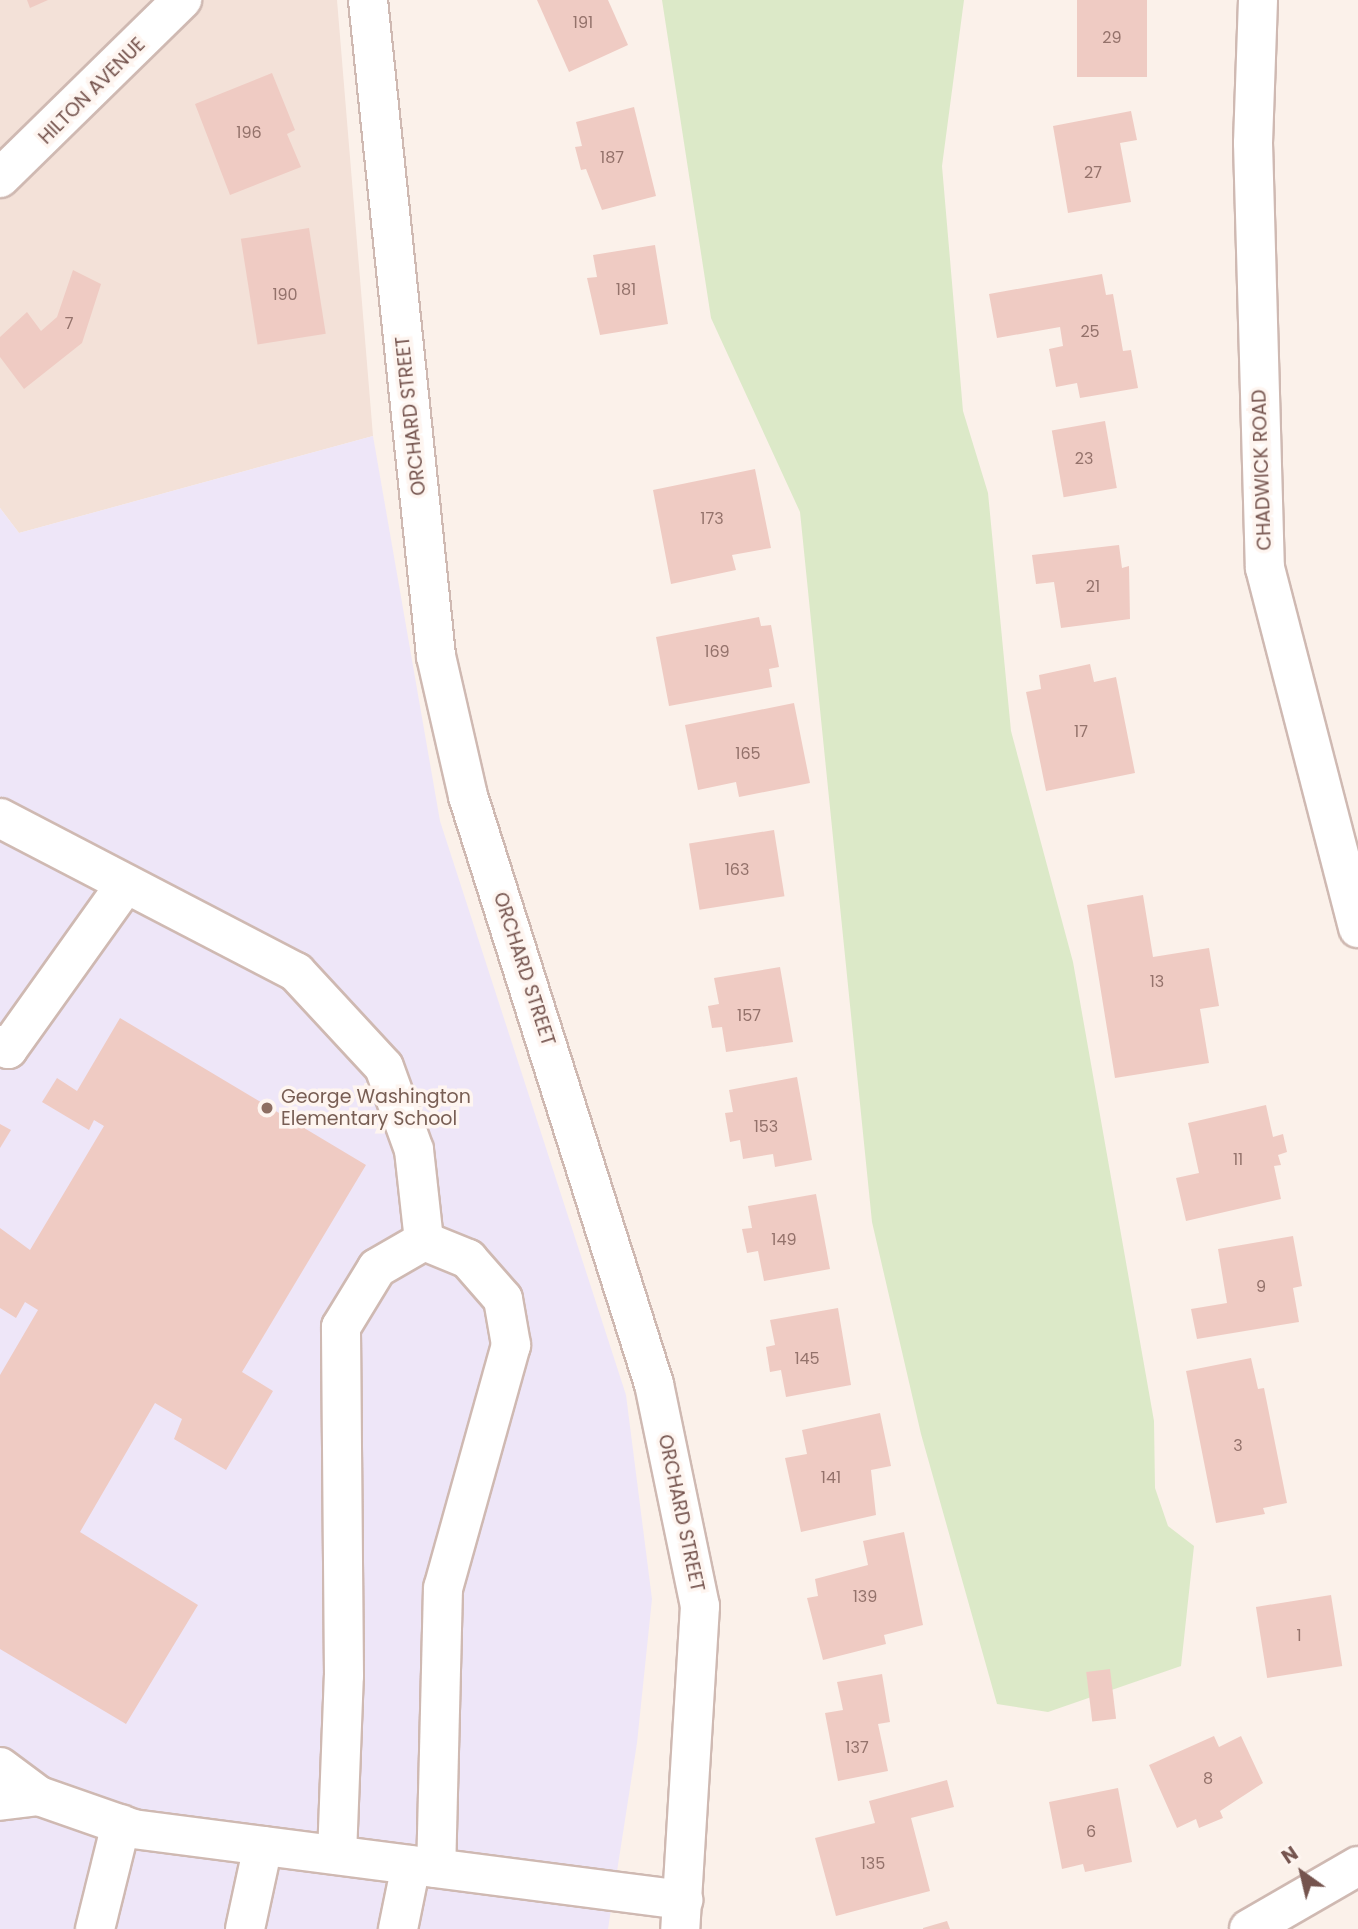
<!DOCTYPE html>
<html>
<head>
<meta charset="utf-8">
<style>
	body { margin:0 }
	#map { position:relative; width:1358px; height:1929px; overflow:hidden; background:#fbf1ea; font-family:Poppins,sans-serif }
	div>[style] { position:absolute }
	.residential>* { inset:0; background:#f3e1d8 }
	.education>* { inset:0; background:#eee6f8 }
	.green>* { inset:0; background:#dce9c8 }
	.building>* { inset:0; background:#efcbc3; transform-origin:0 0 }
	.roads { filter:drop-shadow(2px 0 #cfb9b2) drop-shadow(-2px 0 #cfb9b2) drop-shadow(0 2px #cfb9b2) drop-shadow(0 -2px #cfb9b2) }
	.minor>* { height:38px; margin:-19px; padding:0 19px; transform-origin:19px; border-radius:19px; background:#fff }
	.dots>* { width:19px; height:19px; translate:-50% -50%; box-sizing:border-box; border:4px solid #fef5f0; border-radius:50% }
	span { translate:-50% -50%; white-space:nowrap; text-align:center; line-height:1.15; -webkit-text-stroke:7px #fef5f0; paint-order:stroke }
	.number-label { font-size:16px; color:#94726b }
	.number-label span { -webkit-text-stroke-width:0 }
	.street-label { font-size:19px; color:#75544e }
	.education-label { font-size:19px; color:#785e54 }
	.left { translate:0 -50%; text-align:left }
	.north { position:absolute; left:1267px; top:1838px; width:70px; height:70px; -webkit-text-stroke:5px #fef5f0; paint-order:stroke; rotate:326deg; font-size:19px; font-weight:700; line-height:28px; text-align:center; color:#75544e }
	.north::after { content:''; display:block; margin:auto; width:24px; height:32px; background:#75544e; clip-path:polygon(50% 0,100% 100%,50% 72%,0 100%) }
</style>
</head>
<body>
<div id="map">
	<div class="residential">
		<div style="clip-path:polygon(0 0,337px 0,373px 436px,19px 533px,0 508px)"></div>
	</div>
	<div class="education">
		<div style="clip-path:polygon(373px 436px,440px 821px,626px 1395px,652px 1599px,637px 1743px,608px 1929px,0 1929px,0 508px,19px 533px)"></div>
	</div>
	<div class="green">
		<div style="clip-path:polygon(662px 0,964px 0,942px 166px,963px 411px,988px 493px,1011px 731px,1073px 962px,1154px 1421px,1155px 1488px,1168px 1526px,1194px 1546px,1181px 1666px,1048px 1712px,997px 1704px,921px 1434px,872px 1222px,800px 512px,711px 318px)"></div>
	</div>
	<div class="building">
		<div style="clip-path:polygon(27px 0,48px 0,30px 8px)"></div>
		<div style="clip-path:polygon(537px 0,608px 0,628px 45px,569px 72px)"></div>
		<div style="left:1077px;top:0;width:70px;height:77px"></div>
		<div style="clip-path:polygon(272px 73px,295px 130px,287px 134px,301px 167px,230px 195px,195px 104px)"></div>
		<div style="clip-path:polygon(634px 107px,656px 196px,602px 210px,586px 169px,581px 170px,575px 147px,582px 146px,576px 122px)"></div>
		<div style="clip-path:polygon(1131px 111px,1137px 140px,1120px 143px,1131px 202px,1068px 213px,1053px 126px)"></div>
		<div style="left:309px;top:228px;width:107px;height:69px;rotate:81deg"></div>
		<div style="clip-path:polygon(655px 245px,668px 324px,600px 335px,587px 278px,597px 277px,593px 255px)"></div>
		<div style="clip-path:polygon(73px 270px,101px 284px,82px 343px,24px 389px,0 357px,0 337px,27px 312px,41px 331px,57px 317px)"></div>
		<div style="clip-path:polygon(1102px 274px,1106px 295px,1113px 294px,1123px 351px,1131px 350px,1138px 388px,1080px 398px,1077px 383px,1056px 387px,1049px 349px,1063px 346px,1060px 327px,997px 338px,989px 294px)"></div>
		<div style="left:1105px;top:421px;width:68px;height:54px;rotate:80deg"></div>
		<div style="clip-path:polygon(755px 469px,771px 548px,732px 555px,736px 570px,671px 584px,653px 490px)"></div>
		<div style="clip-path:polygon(1119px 545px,1122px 568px,1129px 566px,1130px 619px,1061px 628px,1054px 582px,1036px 584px,1032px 555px)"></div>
		<div style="clip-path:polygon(759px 617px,761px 626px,771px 625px,779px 667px,769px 669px,772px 687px,669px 706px,656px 637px)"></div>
		<div style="clip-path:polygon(1090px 664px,1094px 682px,1116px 677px,1135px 773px,1046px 791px,1026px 692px,1041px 689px,1039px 675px)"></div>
		<div style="clip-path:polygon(794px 703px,810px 783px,739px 797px,736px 782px,698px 790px,685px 725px)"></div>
		<div style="left:774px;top:830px;width:67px;height:86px;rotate:81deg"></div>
		<div style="clip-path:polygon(1143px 895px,1153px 957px,1209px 948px,1219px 1006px,1200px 1009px,1209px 1063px,1115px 1078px,1087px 905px)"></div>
		<div style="clip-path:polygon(780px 967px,793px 1042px,726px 1052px,722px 1027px,712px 1028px,708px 1006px,719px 1004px,714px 978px)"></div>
		<div style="clip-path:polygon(120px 1018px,366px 1165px,242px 1372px,273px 1391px,226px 1470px,174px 1439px,182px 1419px,155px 1403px,80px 1532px,198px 1605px,126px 1724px,0 1649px,0 1375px,38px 1310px,25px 1302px,16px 1318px,0 1308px,0 1228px,30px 1250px,104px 1126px,94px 1120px,89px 1130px,42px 1102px,57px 1078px,77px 1091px)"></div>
		<div style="clip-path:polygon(797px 1077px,812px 1160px,775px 1167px,773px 1154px,743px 1159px,740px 1140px,730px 1142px,725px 1113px,733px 1112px,729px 1090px)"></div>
		<div style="clip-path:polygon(1266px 1105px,1273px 1137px,1283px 1134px,1287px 1152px,1278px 1155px,1281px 1165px,1274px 1166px,1281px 1199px,1186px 1221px,1176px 1178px,1199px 1173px,1188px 1123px)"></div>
		<div style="clip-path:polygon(0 1124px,11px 1130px,0 1148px)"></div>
		<div style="clip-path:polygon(816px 1194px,830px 1269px,764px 1281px,758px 1251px,747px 1253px,742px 1229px,752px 1228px,748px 1206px)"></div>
		<div style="clip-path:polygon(1293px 1236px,1302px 1286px,1293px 1288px,1299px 1322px,1197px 1339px,1191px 1309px,1227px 1303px,1218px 1249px)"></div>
		<div style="clip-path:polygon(838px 1308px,851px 1385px,786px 1397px,781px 1370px,770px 1372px,766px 1347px,775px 1345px,770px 1320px)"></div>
		<div style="clip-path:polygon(1251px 1358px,1258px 1389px,1264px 1388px,1287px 1503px,1263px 1508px,1265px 1514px,1216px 1523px,1186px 1371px)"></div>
		<div style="clip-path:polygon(880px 1413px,891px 1466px,871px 1470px,876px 1515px,801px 1532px,785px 1458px,807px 1454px,802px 1430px)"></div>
		<div style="clip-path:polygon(904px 1532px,923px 1625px,884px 1635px,886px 1644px,823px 1660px,807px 1598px,818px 1596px,815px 1579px,868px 1565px,863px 1541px)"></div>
		<div style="left:1331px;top:1595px;width:72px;height:76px;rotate:81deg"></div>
		<div style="left:1110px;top:1669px;width:50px;height:24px;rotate:83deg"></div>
		<div style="clip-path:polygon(882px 1674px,890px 1722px,878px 1724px,888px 1771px,838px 1781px,825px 1713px,843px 1710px,837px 1682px)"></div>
		<div style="clip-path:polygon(1214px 1736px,1219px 1747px,1241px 1736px,1263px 1783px,1220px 1811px,1223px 1818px,1199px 1828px,1196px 1819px,1177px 1828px,1149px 1765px)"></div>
		<div style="clip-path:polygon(947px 1780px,954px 1807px,911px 1818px,930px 1891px,836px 1916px,815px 1838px,875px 1823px,869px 1801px)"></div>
		<div style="clip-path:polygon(1118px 1788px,1132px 1862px,1085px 1872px,1083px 1864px,1062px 1869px,1049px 1802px)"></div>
		<div style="clip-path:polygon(947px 1921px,950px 1929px,923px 1929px,923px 1928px)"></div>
	</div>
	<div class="roads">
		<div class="minor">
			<div style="left:368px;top:0;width:660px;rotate:84.08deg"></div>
			<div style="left:436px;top:656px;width:144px;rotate:77.1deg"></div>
			<div style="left:468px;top:796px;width:617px;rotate:72.45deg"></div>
			<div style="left:654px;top:1384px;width:227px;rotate:78.3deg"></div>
			<div style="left:700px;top:1606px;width:324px;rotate:93.5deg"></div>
			<div style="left:1258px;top:0;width:143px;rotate:92deg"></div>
			<div style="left:1253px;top:143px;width:425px;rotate:88.4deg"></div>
			<div style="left:1265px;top:568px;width:372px;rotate:75.5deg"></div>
			<div style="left:0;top:178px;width:255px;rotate:-44.4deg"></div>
			<div style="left:0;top:818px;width:334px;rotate:27.5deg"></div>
			<div style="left:296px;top:972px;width:129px;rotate:47.2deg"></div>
			<div style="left:384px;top:1067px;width:88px;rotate:70.1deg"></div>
			<div style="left:414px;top:1150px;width:92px;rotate:83.7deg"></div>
			<div style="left:0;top:1045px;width:9px;rotate:27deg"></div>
			<div style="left:8px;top:1049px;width:201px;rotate:-54.5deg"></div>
			<div style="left:0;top:1767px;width:49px;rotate:36.6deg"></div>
			<div style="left:39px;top:1796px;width:39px;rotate:173deg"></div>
			<div style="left:39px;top:1796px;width:100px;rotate:19.3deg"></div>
			<div style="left:133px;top:1829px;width:555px;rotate:7.36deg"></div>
			<div style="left:337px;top:1855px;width:179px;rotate:-87.8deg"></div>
			<div style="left:344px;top:1676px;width:349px;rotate:-90.5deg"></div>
			<div style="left:341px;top:1327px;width:69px;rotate:-58.6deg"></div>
			<div style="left:377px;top:1268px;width:54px;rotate:-29.9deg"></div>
			<div style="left:424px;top:1241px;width:48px;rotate:22.2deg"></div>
			<div style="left:468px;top:1259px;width:53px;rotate:48.8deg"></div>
			<div style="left:503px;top:1299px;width:47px;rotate:80.1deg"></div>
			<div style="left:511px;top:1345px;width:252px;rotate:105.6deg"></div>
			<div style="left:443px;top:1588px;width:280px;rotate:91.4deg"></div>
			<div style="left:95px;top:1929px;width:108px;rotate:-76.1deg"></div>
			<div style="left:245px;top:1929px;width:85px;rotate:-77.8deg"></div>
			<div style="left:398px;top:1929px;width:65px;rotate:-78.5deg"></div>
			<div style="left:1249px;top:1929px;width:126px;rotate:-30deg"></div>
		</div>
	</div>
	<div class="dots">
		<div style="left:267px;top:1108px;background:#8d6e63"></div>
	</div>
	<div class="number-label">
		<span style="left:583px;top:23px">191</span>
		<span style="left:1112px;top:38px">29</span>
		<span style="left:249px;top:133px">196</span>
		<span style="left:612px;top:158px">187</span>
		<span style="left:1093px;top:173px">27</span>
		<span style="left:626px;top:290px">181</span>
		<span style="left:285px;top:295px">190</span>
		<span style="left:69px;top:324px">7</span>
		<span style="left:1090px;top:332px">25</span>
		<span style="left:1084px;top:459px">23</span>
		<span style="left:712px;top:519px">173</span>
		<span style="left:1093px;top:587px">21</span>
		<span style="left:717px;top:652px">169</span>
		<span style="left:1081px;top:732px">17</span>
		<span style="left:748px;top:754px">165</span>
		<span style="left:737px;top:870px">163</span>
		<span style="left:1157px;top:982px">13</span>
		<span style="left:749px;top:1016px">157</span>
		<span style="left:766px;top:1127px">153</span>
		<span style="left:1238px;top:1160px">11</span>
		<span style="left:784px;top:1240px">149</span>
		<span style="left:1261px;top:1287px">9</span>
		<span style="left:807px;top:1359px">145</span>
		<span style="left:1238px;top:1446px">3</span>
		<span style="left:831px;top:1478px">141</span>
		<span style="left:865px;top:1597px">139</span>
		<span style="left:1299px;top:1636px">1</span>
		<span style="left:857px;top:1748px">137</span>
		<span style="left:1208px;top:1779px">8</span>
		<span style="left:1091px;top:1832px">6</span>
		<span style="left:873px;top:1864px">135</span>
	</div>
	<div class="street-label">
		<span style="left:92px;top:91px;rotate:-45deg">HILTON AVENUE</span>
		<span style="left:411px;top:416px;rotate:-96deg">ORCHARD STREET</span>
		<span style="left:1262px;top:470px;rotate:-92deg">CHADWICK ROAD</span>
		<span style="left:524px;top:969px;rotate:72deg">ORCHARD STREET</span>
		<span style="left:681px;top:1513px;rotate:78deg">ORCHARD STREET</span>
	</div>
	<div class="education-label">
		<span class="left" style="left:281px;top:1108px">George Washington<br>Elementary School</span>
	</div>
	<div class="north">N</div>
</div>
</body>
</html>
